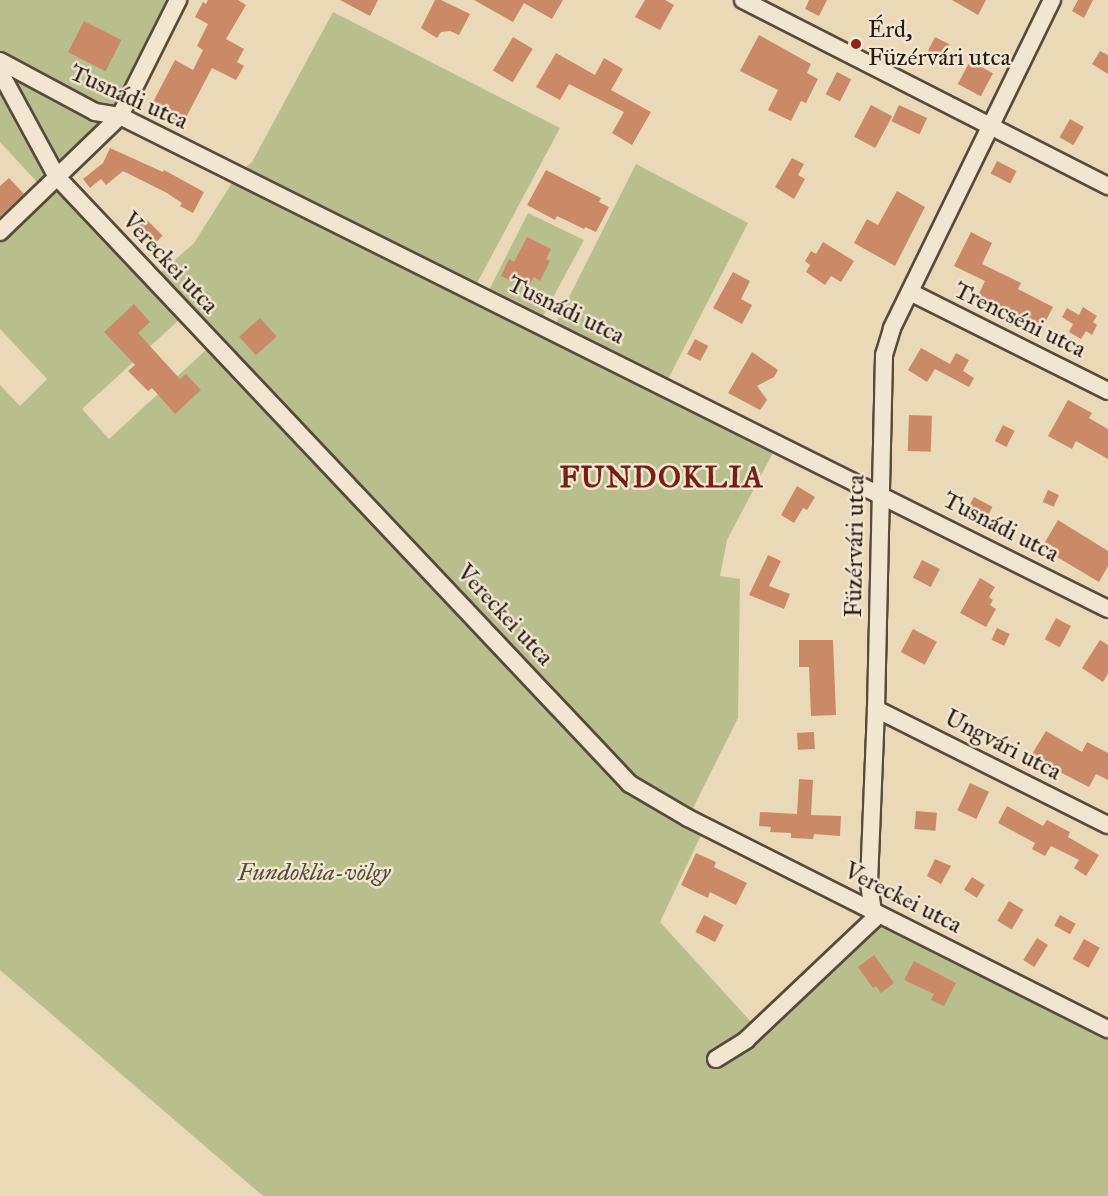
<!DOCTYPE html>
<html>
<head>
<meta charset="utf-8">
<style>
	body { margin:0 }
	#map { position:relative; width:1108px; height:1196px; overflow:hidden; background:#ead9b7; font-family:"IM FELL Great Primer",serif }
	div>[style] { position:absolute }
	.green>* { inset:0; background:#b8bf8d }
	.building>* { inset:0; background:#ca8a68; transform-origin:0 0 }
	.roads { filter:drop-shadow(2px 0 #584a3c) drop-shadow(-2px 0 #584a3c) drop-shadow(0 2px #584a3c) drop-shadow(0 -2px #584a3c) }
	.minor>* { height:16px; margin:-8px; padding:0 8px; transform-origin:8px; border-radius:8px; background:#f1e6d0 }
	.dots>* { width:16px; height:16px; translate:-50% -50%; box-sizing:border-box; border:3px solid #f1e6d0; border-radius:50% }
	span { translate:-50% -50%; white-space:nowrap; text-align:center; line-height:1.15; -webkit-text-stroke:5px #f1e6d0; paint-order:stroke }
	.poi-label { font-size:24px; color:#281a13 }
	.left { translate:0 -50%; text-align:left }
	.street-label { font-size:24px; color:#281a13 }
	.park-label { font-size:24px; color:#534c38; font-style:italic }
	.district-label { font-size:30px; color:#7a1f14; font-weight:700; letter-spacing:1.5px }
</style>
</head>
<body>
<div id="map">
	<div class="green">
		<div style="clip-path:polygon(evenodd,0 0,170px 0,117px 106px,56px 166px,159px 274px,194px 243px,237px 175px,252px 162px,333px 12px,560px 128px,476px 285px,488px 292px,528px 213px,584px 240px,542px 318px,555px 325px,636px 164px,748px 223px,663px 389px,776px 447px,727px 540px,720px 576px,740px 579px,738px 718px,690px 814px,849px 890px,861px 910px,1108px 1033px,1108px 1196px,263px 1196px,0 970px,0 385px,20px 406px,47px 379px,0 329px,0 216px,37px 182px,0 142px,0 0,180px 319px,207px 349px,109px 439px,82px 409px,180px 319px,0 0,702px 833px,867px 921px,753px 1024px,660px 922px,702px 833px)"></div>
	</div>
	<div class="building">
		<div style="clip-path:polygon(208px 0,238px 0,246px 5px,226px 39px,244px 49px,237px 62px,244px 66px,236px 80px,212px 68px,182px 125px,165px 115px,167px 111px,152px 104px,175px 60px,193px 70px,203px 50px,197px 46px,208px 24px,195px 17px,203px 2px,206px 4px)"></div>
		<div style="clip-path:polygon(340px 0,378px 0,370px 16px)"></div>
		<div style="clip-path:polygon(435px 0,441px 0,470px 14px,459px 35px,450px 31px,441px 32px,437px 38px,421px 28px)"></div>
		<div style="clip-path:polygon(474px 0,563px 0,552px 19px,524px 3px,513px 22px)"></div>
		<div style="clip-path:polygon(645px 0,665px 0,674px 5px,660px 30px,635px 17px)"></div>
		<div style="clip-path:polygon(809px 0,827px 0,819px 16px,805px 9px)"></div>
		<div style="clip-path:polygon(952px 0,986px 0,978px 15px)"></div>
		<div style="clip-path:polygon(1078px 0,1093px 0,1084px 18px,1072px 11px)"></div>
		<div style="left:84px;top:21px;width:42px;height:35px;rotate:27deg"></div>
		<div style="clip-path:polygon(759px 35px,811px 64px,807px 73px,818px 79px,806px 103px,801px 101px,791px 121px,768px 110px,778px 90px,740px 71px)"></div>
		<div style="left:513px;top:37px;width:23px;height:39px;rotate:31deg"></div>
		<div style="left:935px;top:37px;width:16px;height:21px;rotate:27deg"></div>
		<div style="clip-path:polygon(1100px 51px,1108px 55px,1108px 74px,1092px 64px)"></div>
		<div style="clip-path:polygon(556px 53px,595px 75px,604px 58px,623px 69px,611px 90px,651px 112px,632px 145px,612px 133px,624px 112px,569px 84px,560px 100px,536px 87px)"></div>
		<div style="left:970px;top:61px;width:26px;height:26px;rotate:28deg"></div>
		<div style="left:837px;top:72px;width:16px;height:25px;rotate:27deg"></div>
		<div style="left:871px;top:105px;width:24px;height:36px;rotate:28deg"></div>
		<div style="left:899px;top:105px;width:31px;height:18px;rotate:25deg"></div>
		<div style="left:1070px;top:119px;width:16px;height:21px;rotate:30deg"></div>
		<div style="clip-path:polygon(110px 148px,163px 172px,164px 170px,204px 192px,193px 213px,180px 206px,182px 203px,167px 193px,123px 171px,106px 185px,101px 179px,90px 188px,83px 179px,103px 163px)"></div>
		<div style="clip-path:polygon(792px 158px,804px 164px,798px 175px,805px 179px,794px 199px,775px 187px)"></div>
		<div style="left:997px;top:161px;width:22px;height:14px;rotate:27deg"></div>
		<div style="clip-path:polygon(546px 170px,601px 198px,599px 202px,609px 207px,596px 232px,585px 227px,584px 229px,557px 216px,555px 220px,527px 205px)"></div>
		<div style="clip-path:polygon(9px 178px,24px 194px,0 216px,0 186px)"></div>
		<div style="clip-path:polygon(897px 191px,925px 207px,895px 266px,854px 243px,867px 219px,878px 225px)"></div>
		<div style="left:145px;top:218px;width:25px;height:20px;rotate:45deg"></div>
		<div style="clip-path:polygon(971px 232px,992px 243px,982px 264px,1021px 283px,1018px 289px,1053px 307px,1039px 334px,1017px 322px,1020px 317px,978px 296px,985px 281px,954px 266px)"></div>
		<div style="clip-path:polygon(527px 237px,551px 249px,546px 259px,550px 261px,540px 281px,534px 277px,530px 284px,520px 279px,518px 284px,501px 276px,509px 259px,514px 262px)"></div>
		<div style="clip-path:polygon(823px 242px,854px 261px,841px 282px,831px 276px,825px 285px,806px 272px,810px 265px,805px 261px,811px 251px,816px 254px)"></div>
		<div style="clip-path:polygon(733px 272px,750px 281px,741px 299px,752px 305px,742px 324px,713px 308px)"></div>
		<div style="clip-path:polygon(134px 304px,150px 322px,138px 333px,180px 379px,186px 374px,201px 390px,175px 414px,152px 388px,148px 391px,128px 371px,135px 365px,104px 332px)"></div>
		<div style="clip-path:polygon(1083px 307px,1097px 316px,1093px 322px,1097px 325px,1092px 335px,1086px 331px,1081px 339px,1069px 332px,1073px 324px,1062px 317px,1067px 308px,1079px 315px)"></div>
		<div style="left:260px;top:318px;width:25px;height:28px;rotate:48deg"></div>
		<div style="left:695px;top:339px;width:15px;height:17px;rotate:28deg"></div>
		<div style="clip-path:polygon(921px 348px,950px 364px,956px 353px,969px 360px,963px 371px,974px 378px,969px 387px,935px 369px,927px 382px,908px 370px)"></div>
		<div style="clip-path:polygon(752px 352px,778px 370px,774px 377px,757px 386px,767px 400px,760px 410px,728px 393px)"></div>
		<div style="clip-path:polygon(1068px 400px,1092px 413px,1089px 418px,1108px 429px,1108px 459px,1076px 441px,1072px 449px,1048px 436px)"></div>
		<div style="left:909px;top:415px;width:23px;height:36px;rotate:2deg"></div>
		<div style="left:1003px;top:425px;width:13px;height:18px;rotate:27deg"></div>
		<div style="clip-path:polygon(797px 486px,815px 497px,807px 510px,803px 508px,794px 523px,781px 515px)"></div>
		<div style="left:1048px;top:490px;width:12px;height:13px;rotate:24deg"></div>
		<div style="left:974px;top:497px;width:21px;height:15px;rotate:28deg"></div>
		<div style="clip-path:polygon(1058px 520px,1108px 551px,1108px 566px,1099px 582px,1052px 554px,1055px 548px,1045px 542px)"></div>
		<div style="clip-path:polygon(768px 555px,781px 561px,769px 586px,790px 594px,784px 609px,749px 595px)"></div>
		<div style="left:922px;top:560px;width:20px;height:20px;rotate:27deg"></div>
		<div style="clip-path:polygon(980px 578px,995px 587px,989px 597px,993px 600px,990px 605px,996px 609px,986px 627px,960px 613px)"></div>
		<div style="left:1056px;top:618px;width:17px;height:24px;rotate:28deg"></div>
		<div style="left:997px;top:628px;width:14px;height:13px;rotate:25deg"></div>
		<div style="left:913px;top:629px;width:27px;height:26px;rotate:28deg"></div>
		<div style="clip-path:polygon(799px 640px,833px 640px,836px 715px,811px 716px,809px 667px,799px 667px)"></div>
		<div style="clip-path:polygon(1100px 640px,1108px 645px,1108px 673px,1103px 682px,1082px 668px)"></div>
		<div style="clip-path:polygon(1046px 731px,1082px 752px,1087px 742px,1108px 753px,1108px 780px,1096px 774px,1089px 787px,1050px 767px,1048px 770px,1029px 759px)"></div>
		<div style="left:814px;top:732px;width:17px;height:17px;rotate:87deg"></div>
		<div style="clip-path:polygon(799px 779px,813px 780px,811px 815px,841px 816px,840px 836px,814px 834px,813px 839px,791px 838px,791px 833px,770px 832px,771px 827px,759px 826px,760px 812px,797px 814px)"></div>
		<div style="left:970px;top:783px;width:21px;height:30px;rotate:25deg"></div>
		<div style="clip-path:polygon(1007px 806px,1043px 826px,1047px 820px,1070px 832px,1068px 837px,1099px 855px,1086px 876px,1074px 868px,1079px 860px,1051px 846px,1045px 856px,1032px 849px,1035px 843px,998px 823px)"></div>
		<div style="left:916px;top:811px;width:21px;height:18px;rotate:5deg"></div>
		<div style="clip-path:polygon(696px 853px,716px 862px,714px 867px,747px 883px,736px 905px,710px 892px,708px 898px,681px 885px)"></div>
		<div style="clip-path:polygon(935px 859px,951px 866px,941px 884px,927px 876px)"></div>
		<div style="left:972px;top:877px;width:15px;height:15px;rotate:32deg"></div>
		<div style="left:1009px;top:901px;width:17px;height:23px;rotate:31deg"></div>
		<div style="left:704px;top:915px;width:22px;height:19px;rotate:27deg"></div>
		<div style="left:1060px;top:915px;width:18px;height:12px;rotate:29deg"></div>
		<div style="left:1037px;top:938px;width:13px;height:26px;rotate:32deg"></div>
		<div style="left:1084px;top:939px;width:18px;height:23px;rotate:29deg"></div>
		<div style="clip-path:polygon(874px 955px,894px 983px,881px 993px,876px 986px,873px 988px,858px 967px)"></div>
		<div style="clip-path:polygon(914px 961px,956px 983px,944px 1006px,931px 1000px,934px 994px,904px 980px)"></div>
	</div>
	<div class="roads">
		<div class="minor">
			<div style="left:743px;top:0;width:410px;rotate:27deg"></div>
			<div style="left:0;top:61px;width:108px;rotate:28.2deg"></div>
			<div style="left:95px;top:112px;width:25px;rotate:9deg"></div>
			<div style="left:120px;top:116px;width:1104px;rotate:26.52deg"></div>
			<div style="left:0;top:72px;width:119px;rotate:61.5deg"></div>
			<div style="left:57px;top:177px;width:835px;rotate:46.65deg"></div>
			<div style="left:630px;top:784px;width:67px;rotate:30.4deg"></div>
			<div style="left:688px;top:818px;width:470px;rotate:26.7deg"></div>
			<div style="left:0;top:232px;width:167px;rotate:-44deg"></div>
			<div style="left:120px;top:116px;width:130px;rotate:-63.4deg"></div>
			<div style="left:910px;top:292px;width:221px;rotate:26.6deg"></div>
			<div style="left:876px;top:709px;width:259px;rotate:26.6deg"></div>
			<div style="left:716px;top:1059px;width:36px;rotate:-32deg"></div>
			<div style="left:746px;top:1040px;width:176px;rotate:-43.4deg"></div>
			<div style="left:874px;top:919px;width:36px;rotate:-98deg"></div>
			<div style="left:869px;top:883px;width:174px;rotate:-87.7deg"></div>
			<div style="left:876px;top:709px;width:354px;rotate:-88.7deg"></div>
			<div style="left:884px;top:355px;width:28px;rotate:-73deg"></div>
			<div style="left:892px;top:328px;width:365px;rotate:-64deg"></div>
		</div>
	</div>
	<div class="dots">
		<div style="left:856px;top:44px;background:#8f2418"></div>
	</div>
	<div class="poi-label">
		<span class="left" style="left:868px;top:44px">Érd,<br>Füzérvári utca</span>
	</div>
	<div class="street-label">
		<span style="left:129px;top:97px;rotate:24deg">Tusnádi utca</span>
		<span style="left:170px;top:263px;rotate:47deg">Vereckei utca</span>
		<span style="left:566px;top:310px;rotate:26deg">Tusnádi utca</span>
		<span style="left:1020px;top:320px;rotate:26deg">Trencséni utca</span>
		<span style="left:1001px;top:527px;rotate:27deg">Tusnádi utca</span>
		<span style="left:855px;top:546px;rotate:-89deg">Füzérvári utca</span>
		<span style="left:505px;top:615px;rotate:47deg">Vereckei utca</span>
		<span style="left:1003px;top:745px;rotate:27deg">Ungvári utca</span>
		<span style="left:903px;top:898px;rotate:27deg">Vereckei utca</span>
	</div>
	<div class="park-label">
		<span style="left:314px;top:873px">Fundoklia-völgy</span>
	</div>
	<div class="district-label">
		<span style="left:662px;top:477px">FUNDOKLIA</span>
	</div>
</div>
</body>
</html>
